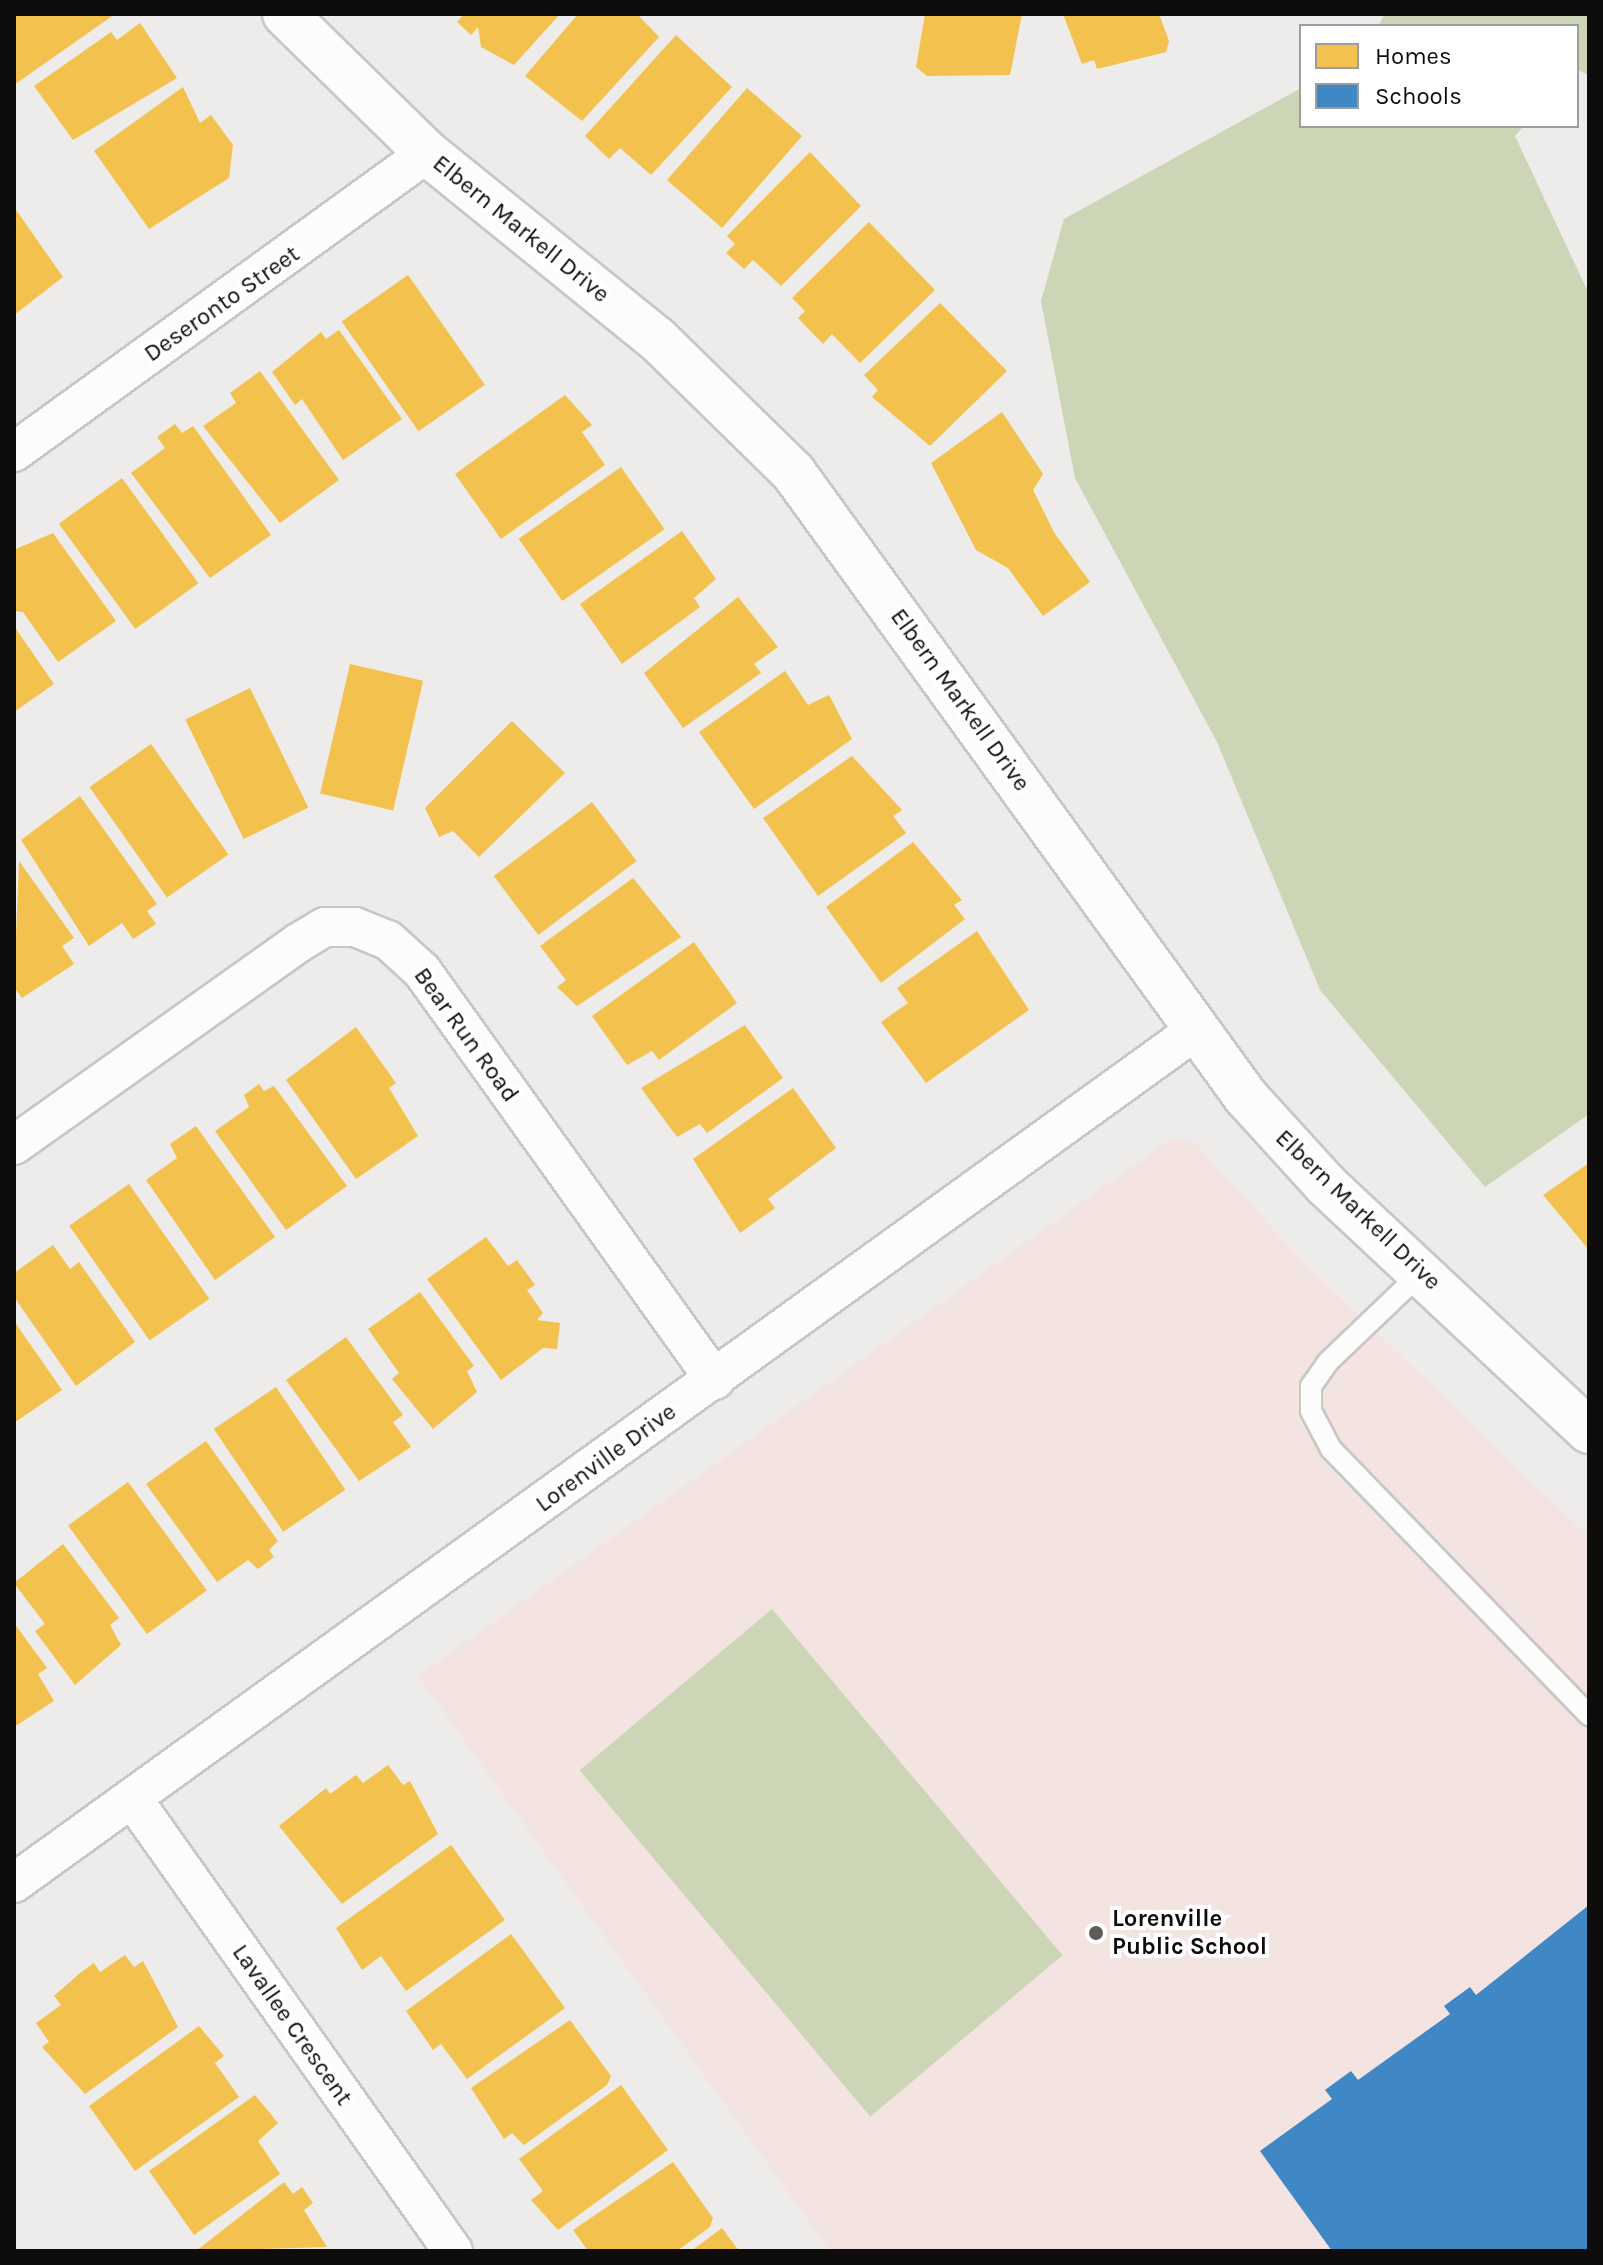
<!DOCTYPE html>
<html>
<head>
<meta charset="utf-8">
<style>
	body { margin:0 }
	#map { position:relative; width:1603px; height:2265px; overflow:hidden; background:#eeecea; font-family:Karla,sans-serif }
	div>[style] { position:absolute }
	.education>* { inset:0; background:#f3e3e1 }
	.green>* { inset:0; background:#ccd5b5; transform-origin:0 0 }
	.homes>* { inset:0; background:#f2c14e; transform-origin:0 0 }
	.schools>* { inset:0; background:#3f88c5 }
	.roads { filter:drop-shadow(2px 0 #c8c7c5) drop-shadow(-2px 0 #c8c7c5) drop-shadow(0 2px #c8c7c5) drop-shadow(0 -2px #c8c7c5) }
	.service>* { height:20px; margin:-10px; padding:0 10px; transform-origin:10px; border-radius:10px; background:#fcfcfc }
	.minor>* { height:38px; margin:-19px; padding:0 19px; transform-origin:19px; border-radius:19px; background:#fcfcfc }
	.tertiary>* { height:44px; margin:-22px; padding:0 22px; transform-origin:22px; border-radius:22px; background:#fcfcfc }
	.dots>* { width:22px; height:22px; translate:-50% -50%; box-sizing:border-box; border:4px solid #fff; border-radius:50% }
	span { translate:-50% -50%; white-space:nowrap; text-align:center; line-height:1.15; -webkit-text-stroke:8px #fff; paint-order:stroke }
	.street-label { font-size:24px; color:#0f0d0c }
	.poi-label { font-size:24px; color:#0f0d0c; font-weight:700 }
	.left { translate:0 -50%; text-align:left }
	.frame { position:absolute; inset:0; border:16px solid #0f0d0c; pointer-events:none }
	.legend { position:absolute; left:1299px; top:24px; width:280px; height:104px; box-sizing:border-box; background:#fff; border:2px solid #9f9e9e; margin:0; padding:10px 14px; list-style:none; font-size:24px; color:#0f0d0c }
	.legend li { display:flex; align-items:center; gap:16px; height:40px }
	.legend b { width:40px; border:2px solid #9f9e9e }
</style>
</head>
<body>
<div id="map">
	<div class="education">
		<div style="clip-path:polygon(1171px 1139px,1194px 1142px,1302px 1261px,1589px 1537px,1589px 2251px,830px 2251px,418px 1676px)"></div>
	</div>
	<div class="green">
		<div style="clip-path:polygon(1385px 14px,1589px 14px,1589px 76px,1577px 69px,1577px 26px,1378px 26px)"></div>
		<div style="clip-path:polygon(1301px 88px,1301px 126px,1524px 126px,1515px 136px,1589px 294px,1589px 1114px,1485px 1187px,1320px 990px,1217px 742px,1075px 478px,1041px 301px,1064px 219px)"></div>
		<div style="left:772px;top:1609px;width:452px;height:251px;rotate:50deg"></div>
	</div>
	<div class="homes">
		<div style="clip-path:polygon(14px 14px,115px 14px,14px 85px)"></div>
		<div style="clip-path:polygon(464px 14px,560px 14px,514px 65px,481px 47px,478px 27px,471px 35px,457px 22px)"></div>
		<div style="clip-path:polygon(578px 14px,637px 14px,659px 37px,582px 121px,525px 76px)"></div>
		<div style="clip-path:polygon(925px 14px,1022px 14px,1010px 75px,927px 76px,916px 67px)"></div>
		<div style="clip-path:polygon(1063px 14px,1159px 14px,1169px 41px,1166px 52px,1097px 69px,1094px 60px,1082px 64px)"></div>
		<div style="clip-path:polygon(140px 23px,177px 78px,73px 140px,34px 86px,111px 32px,117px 40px)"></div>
		<div style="clip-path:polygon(676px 35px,732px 87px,651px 175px,620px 148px,609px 159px,585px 136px)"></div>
		<div style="clip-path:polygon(183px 87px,200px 123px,211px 115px,233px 145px,229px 178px,149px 229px,94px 151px)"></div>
		<div style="left:747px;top:88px;width:73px;height:122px;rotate:41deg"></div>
		<div style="clip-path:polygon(810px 152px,861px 206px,781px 286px,753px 260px,744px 269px,726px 253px,735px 244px,727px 236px)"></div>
		<div style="clip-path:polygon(14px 207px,63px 277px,14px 315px)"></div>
		<div style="clip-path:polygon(869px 222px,935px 290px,860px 363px,832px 334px,823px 344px,798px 318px,805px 311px,792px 298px)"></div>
		<div style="left:408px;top:275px;width:134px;height:81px;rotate:55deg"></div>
		<div style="clip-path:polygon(940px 303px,1007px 371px,930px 446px,872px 397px,878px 390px,864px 375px)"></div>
		<div style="clip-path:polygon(339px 330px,402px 419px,343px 460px,302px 399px,295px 405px,272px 372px,321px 332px,326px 339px)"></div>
		<div style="clip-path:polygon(260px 371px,339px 480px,280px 523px,203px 426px,236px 403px,230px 393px)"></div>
		<div style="clip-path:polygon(565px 395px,592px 425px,582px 432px,605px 465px,501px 539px,455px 474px)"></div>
		<div style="clip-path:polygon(1002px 412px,1043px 474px,1033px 490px,1055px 534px,1090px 582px,1043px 616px,1008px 568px,976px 550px,931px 463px)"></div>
		<div style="clip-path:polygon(175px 424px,182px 433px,193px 426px,271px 535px,210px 578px,131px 473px,165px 448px,157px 437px)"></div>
		<div style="left:621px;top:467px;width:76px;height:125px;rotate:55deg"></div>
		<div style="left:122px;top:478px;width:130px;height:78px;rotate:54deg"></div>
		<div style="clip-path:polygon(682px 531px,716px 579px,694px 598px,700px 607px,622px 664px,580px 604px)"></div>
		<div style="clip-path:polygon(53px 533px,116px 621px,58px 662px,23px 612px,14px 611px,16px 549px)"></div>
		<div style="clip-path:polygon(738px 597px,778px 647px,754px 664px,761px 673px,683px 728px,644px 673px)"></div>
		<div style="clip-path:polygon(14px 626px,54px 684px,14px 712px)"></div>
		<div style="left:350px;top:664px;width:75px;height:133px;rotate:13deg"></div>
		<div style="clip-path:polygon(785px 671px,808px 705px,829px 695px,852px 739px,754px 809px,699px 732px)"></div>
		<div style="left:250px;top:688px;width:133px;height:72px;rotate:64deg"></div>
		<div style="clip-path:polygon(512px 721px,565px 773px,479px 857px,453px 831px,439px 837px,425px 808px)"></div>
		<div style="left:151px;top:744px;width:135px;height:75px;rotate:55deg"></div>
		<div style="clip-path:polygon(852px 756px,902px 810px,893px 816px,906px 833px,818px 896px,763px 818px)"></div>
		<div style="clip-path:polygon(80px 796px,157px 904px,147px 911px,156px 924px,133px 939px,122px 923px,89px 946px,21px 840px)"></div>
		<div style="left:592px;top:802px;width:74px;height:123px;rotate:53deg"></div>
		<div style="clip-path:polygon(913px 842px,962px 900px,954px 905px,965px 919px,881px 983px,826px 907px)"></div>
		<div style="clip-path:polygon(19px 861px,74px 938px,62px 946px,74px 964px,22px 998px,14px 987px)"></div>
		<div style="clip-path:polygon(633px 878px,681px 937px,577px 1006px,557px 987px,566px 980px,540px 946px)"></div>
		<div style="clip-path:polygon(977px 931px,1029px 1010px,926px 1083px,881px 1022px,908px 1003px,897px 988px)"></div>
		<div style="clip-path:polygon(694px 942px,737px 1003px,659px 1060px,652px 1051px,627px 1065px,592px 1016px)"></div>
		<div style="clip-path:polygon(745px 1025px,783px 1078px,707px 1133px,700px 1124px,677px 1137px,641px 1088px)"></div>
		<div style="clip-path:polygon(356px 1027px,396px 1083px,389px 1088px,418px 1136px,356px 1179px,286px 1080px)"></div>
		<div style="clip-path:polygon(259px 1084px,264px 1091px,274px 1086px,347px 1186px,286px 1230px,215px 1131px,249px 1107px,244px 1095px)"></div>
		<div style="clip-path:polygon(793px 1088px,836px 1148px,768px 1199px,775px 1208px,740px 1233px,693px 1159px)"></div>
		<div style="clip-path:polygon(196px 1126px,275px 1237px,215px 1280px,146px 1180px,177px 1158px,170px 1144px)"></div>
		<div style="clip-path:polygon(1589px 1163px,1589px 1250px,1543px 1195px)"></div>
		<div style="left:129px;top:1184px;width:140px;height:73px;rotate:55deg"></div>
		<div style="clip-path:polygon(486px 1237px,508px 1266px,517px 1260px,535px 1285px,527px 1290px,543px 1313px,537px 1320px,560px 1323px,557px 1349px,543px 1348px,501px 1380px,427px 1279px)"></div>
		<div style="clip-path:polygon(53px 1245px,70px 1269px,79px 1262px,135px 1342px,76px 1386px,14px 1297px,14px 1273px)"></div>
		<div style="clip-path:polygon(420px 1292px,474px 1366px,467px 1371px,477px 1392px,433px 1429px,392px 1379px,399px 1373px,368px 1329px)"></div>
		<div style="clip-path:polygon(14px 1321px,62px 1390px,14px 1423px)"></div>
		<div style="clip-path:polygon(346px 1337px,403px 1415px,393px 1422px,411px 1447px,359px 1481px,286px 1380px)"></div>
		<div style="left:276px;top:1387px;width:124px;height:75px;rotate:56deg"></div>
		<div style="clip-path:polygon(206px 1441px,278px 1541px,269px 1550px,274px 1557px,258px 1569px,248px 1560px,217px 1582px,146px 1484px)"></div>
		<div style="left:128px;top:1482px;width:134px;height:74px;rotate:54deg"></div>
		<div style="clip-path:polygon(63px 1544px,119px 1618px,110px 1625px,121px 1645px,75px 1685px,35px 1631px,45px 1624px,14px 1583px)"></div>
		<div style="clip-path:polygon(14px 1623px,47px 1668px,38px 1674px,54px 1701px,14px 1727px)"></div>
		<div style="clip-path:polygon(388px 1765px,403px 1785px,410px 1781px,438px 1834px,342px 1904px,279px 1826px,326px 1788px,330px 1794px,356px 1775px,363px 1783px)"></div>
		<div style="clip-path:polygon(451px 1845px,505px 1920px,406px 1991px,381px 1956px,362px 1970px,336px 1928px)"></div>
		<div style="clip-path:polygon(511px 1934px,565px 2008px,467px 2079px,441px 2044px,433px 2050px,406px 2011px)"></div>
		<div style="clip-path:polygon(125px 1955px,134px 1967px,143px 1961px,178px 2027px,85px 2094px,42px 2047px,49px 2042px,36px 2023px,61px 2005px,54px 1996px,80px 1973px,94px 1963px,100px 1972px)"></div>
		<div style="clip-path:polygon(570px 2020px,611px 2076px,607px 2085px,524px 2145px,512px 2133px,504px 2139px,471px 2088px)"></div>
		<div style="clip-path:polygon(199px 2026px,224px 2056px,215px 2063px,239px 2097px,135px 2171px,89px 2106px)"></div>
		<div style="clip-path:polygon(621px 2085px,668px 2150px,558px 2230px,531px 2200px,543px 2191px,519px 2159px)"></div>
		<div style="clip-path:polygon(255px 2095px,278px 2123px,258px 2141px,280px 2174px,194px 2235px,149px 2171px)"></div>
		<div style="clip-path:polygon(673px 2162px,713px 2218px,710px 2227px,677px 2251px,588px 2251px,573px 2230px)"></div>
		<div style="clip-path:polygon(284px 2182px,293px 2194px,302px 2187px,313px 2203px,304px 2210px,327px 2247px,196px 2251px)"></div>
		<div style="clip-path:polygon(722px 2228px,739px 2251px,691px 2251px)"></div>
	</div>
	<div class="schools">
		<div style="clip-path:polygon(1589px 1905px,1589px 2251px,1332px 2251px,1260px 2151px,1332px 2099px,1325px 2090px,1351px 2071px,1358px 2080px,1450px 2014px,1444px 2006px,1470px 1987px,1476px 1995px)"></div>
	</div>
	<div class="roads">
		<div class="service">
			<div style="left:1421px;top:1273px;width:129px;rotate:136.3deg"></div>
			<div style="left:1328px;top:1362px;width:29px;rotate:125deg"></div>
			<div style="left:1311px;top:1386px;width:25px;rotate:90deg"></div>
			<div style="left:1311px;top:1411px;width:43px;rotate:62.2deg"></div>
			<div style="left:1331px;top:1449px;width:371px;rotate:45.9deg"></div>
		</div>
		<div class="minor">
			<div style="left:14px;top:452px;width:510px;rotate:-35.9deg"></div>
			<div style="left:14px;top:1145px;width:349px;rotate:-35.4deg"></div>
			<div style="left:298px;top:943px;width:31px;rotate:-31deg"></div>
			<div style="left:325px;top:927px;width:30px"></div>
			<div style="left:355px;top:927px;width:35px;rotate:22deg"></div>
			<div style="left:388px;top:940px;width:46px;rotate:42.4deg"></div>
			<div style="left:422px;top:971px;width:503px;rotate:54.38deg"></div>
			<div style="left:132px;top:1798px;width:555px;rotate:54.68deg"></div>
			<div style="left:14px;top:1883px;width:1456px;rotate:-35.81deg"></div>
		</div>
		<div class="tertiary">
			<div style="left:285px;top:14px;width:199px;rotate:44.4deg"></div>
			<div style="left:427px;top:153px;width:296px;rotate:39deg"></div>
			<div style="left:657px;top:339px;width:190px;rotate:44.4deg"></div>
			<div style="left:793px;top:472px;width:772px;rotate:54.07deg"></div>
			<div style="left:1246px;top:1097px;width:119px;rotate:47.7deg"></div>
			<div style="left:1326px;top:1185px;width:360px;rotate:43.1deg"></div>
		</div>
	</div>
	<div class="dots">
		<div style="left:1096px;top:1933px;background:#5d5b5a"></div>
	</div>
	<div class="street-label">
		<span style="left:521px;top:229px;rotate:39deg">Elbern Markell Drive</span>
		<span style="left:222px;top:304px;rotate:-35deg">Deseronto Street</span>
		<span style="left:960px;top:700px;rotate:54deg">Elbern Markell Drive</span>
		<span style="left:466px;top:1035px;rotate:54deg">Bear Run Road</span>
		<span style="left:1358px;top:1210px;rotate:44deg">Elbern Markell Drive</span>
		<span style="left:606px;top:1458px;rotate:-36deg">Lorenville Drive</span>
		<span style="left:292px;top:2025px;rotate:55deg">Lavallee Crescent</span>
	</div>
	<div class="poi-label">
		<span class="left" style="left:1112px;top:1933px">Lorenville<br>Public School</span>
	</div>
	<div class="frame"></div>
	<ul class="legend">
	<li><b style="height:22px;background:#f2c14e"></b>Homes</li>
	<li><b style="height:22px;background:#3f88c5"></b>Schools</li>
	</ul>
</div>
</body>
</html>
